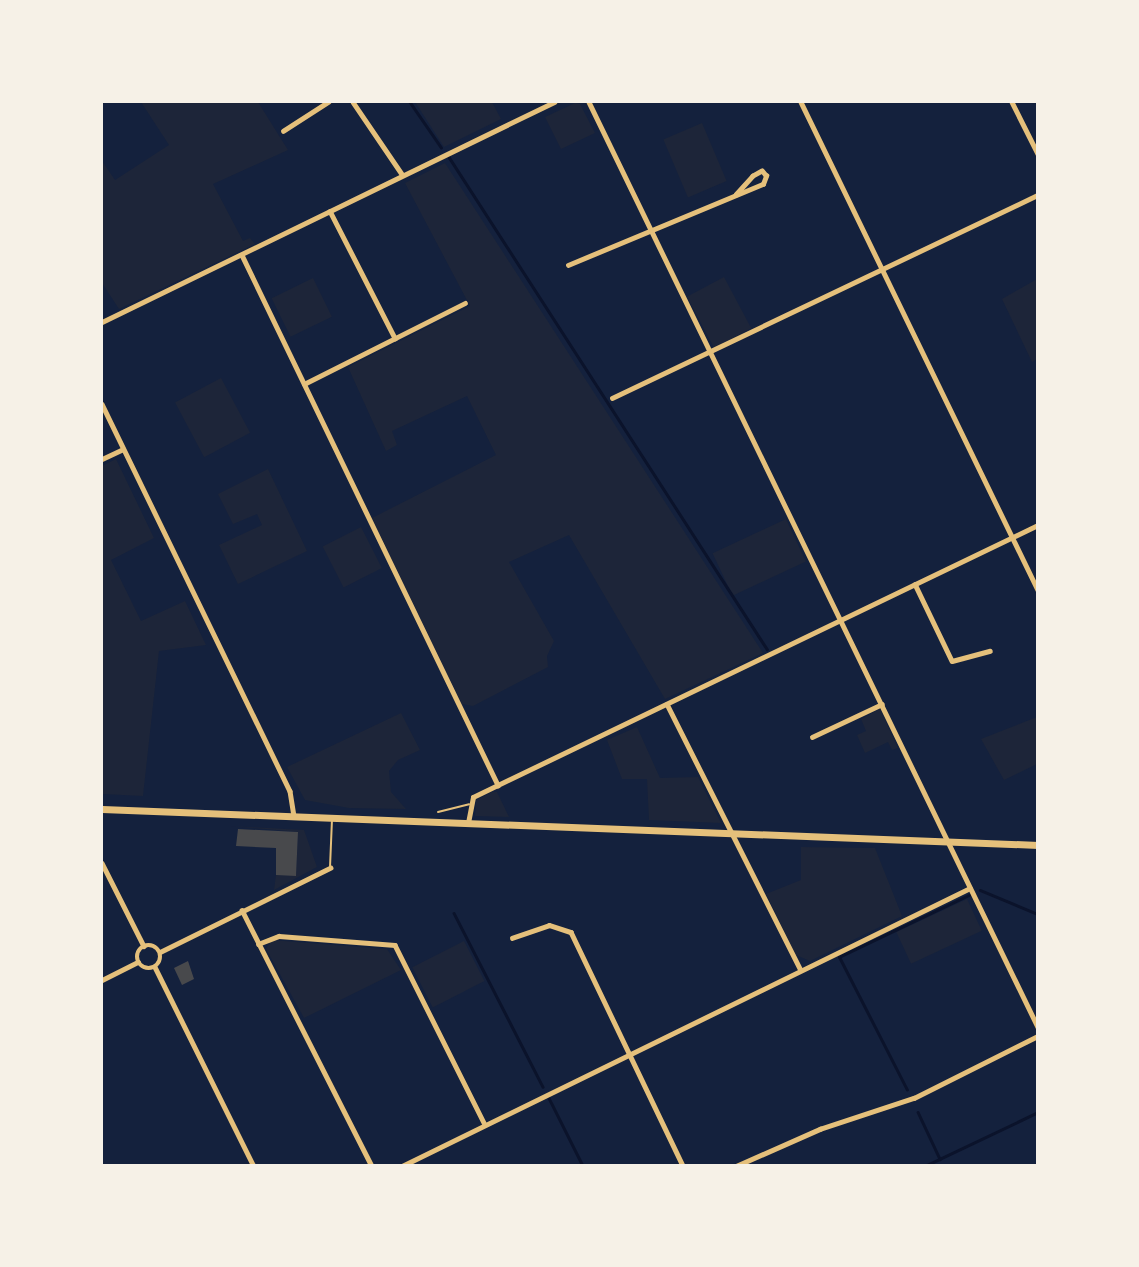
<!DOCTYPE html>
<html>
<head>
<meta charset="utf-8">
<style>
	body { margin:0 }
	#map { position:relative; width:1139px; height:1267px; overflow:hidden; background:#14213d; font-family:Commissioner,sans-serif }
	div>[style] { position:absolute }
	.green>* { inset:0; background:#1d2539; transform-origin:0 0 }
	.stream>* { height:2.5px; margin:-1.25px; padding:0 1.25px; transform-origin:1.25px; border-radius:1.25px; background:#0b132b }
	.building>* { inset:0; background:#48494c }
	.service>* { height:2px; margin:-1px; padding:0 1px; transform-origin:1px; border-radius:1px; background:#e5c07b }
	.minor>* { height:4.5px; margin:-2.25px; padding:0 2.25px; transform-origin:2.25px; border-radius:2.25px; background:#e5c07b }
	.minor>.ring { margin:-2.25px; padding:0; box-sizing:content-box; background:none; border:4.5px solid #e5c07b; border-radius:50% }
	.primary>* { height:7px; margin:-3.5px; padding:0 3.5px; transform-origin:3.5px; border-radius:3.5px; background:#e5c07b }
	span { translate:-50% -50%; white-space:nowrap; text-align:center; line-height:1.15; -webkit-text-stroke:6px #f6f1e7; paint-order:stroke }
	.frame { position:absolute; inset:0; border:103px solid #f6f1e7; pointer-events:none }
</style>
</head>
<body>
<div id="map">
	<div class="green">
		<div style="clip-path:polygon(141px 102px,258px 102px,288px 150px,213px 184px,243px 241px,250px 238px,255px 244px,119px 309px,102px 283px,102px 161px,115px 180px,169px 145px)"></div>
		<div style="clip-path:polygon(415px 102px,492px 102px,501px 119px,444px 147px)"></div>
		<div style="clip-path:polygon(575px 103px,580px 104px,595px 133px,561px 149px,545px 117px)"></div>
		<div style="left:702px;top:123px;width:63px;height:42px;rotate:67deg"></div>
		<div style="clip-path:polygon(445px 163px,763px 653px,665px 699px,569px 535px,509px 562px,554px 641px,547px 656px,548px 667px,473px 706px,462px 704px,372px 518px,496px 455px,467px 396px,392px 431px,397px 445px,386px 451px,348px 367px,470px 306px,405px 183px)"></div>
		<div style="left:724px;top:277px;width:58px;height:42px;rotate:62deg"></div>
		<div style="left:313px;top:278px;width:43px;height:46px;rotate:64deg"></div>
		<div style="clip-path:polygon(1037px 279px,1037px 359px,1032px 362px,1002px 299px)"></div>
		<div style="left:221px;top:378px;width:62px;height:52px;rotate:62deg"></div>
		<div style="clip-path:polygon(116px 459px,154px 538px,111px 560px,141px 621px,185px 601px,206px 645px,159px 651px,143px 796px,102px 794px,102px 466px)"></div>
		<div style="clip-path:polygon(268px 469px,307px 551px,238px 584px,219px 545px,262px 525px,257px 514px,233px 524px,218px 494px)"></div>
		<div style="left:786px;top:519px;width:47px;height:81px;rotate:65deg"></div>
		<div style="left:361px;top:527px;width:46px;height:43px;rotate:63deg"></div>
		<div style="clip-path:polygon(880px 709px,898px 748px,892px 750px,888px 742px,865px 753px,857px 735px,866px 731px,861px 719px)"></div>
		<div style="clip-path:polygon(401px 713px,420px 750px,398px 760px,389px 771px,391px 792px,406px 809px,349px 808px,305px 800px,287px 767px)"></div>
		<div style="clip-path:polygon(1037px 717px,1037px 764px,1004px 780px,981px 739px)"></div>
		<div style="clip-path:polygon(637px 727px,660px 778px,698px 777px,721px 823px,649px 820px,647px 779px,622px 779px,607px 740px)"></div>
		<div style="clip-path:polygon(492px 792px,497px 792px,509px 817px,475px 816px,476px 800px)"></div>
		<div style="clip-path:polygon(230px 826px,304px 830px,317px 867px,274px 890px,276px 875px,296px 875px,298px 832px)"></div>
		<div style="clip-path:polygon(801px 847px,875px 848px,902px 916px,810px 961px,796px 955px,766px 894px,801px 880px)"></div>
		<div style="left:967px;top:899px;width:35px;height:78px;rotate:65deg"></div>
		<div style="clip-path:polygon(271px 940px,387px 949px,401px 970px,304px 1018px,266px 949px)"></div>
		<div style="left:464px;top:941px;width:45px;height:58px;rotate:63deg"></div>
	</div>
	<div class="stream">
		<div style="left:410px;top:102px;width:55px;rotate:55.4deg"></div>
		<div style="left:449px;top:157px;width:586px;rotate:57.12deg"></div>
		<div style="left:980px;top:890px;width:63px;rotate:22.5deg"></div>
		<div style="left:454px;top:913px;width:195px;rotate:62.9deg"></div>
		<div style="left:907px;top:1090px;width:149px;rotate:-117.1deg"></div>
		<div style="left:839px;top:957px;width:144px;rotate:-25.5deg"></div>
		<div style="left:549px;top:1098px;width:76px;rotate:63.4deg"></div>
		<div style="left:918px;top:1112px;width:52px;rotate:64.9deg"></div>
		<div style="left:925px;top:1166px;width:125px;rotate:-25.5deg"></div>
	</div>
	<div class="building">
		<div style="clip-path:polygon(238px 829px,298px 832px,296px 876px,276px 875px,276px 848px,236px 846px)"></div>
		<div style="clip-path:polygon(188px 961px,194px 979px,182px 985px,174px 968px)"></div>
	</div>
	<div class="service">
		<div style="left:438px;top:812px;width:32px;rotate:-14deg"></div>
		<div style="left:330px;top:867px;width:47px;rotate:-87.6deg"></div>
	</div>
	<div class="minor">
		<div style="left:353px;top:102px;width:87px;rotate:55.8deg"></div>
		<div style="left:589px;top:102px;width:1028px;rotate:64.11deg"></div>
		<div style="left:801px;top:102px;width:543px;rotate:64.1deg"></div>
		<div style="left:1012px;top:102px;width:58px;rotate:63.4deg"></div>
		<div style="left:283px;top:131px;width:54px;rotate:-32.8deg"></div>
		<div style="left:330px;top:211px;width:143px;rotate:62.9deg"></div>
		<div style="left:242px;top:255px;width:589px;rotate:64.22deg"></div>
		<div style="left:568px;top:265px;width:211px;rotate:-22.6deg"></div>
		<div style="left:763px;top:184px;width:9px;rotate:-69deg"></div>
		<div style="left:766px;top:176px;width:6px;rotate:-129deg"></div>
		<div style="left:762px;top:171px;width:10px;rotate:151deg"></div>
		<div style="left:753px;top:176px;width:25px;rotate:132deg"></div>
		<div style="left:102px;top:322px;width:503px;rotate:-25.95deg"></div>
		<div style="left:304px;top:384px;width:180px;rotate:-26.7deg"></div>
		<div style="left:612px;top:398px;width:472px;rotate:-25.5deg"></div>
		<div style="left:102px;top:404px;width:430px;rotate:64.1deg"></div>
		<div style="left:290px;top:791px;width:26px;rotate:81deg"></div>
		<div style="left:102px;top:459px;width:23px;rotate:-25deg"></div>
		<div style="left:915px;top:584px;width:85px;rotate:64.3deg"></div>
		<div style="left:952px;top:661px;width:39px;rotate:-15deg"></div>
		<div style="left:667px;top:704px;width:297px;rotate:63.3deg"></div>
		<div style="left:812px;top:737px;width:77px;rotate:-25.2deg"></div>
		<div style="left:468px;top:823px;width:26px;rotate:-79deg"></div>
		<div style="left:473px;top:797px;width:627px;rotate:-25.71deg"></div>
		<div style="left:102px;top:863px;width:93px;rotate:63.2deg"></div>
		<div style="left:242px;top:910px;width:287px;rotate:63.1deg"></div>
		<div style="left:512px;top:938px;width:39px;rotate:-19deg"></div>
		<div style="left:549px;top:925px;width:23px;rotate:18deg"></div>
		<div style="left:571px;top:932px;width:259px;rotate:64.4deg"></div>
		<div style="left:258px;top:944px;width:22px;rotate:-21deg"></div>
		<div style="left:279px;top:936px;width:116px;rotate:4.4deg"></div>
		<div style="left:395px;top:945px;width:199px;rotate:63.4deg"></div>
		<div class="ring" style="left:137px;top:945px;width:19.5px;height:19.5px"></div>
		<div style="left:160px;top:952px;width:190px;rotate:-26.3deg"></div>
		<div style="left:155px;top:967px;width:222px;rotate:63.6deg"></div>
		<div style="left:102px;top:980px;width:40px;rotate:-26.6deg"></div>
		<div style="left:402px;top:1166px;width:632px;rotate:-26.08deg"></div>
		<div style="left:736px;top:1166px;width:92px;rotate:-23.8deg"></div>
		<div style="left:820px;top:1129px;width:99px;rotate:-18.3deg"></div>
		<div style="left:914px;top:1098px;width:139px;rotate:-26.6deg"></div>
	</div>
	<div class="primary">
		<div style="left:102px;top:809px;width:937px;rotate:2.2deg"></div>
	</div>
	<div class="frame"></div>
</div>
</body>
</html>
